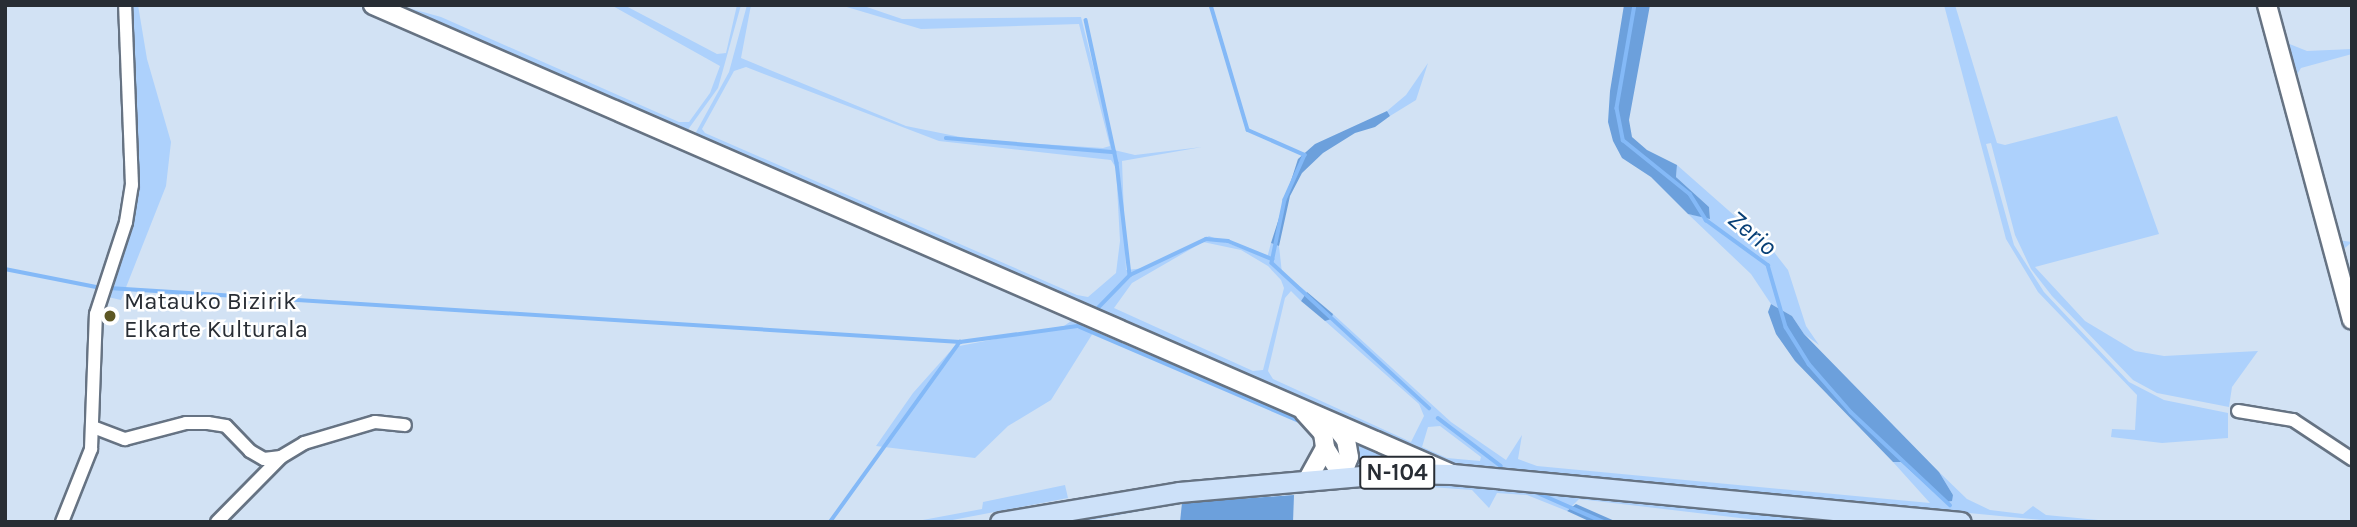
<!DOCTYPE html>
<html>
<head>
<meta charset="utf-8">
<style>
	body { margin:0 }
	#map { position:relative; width:2357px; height:527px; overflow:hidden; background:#d2e2f4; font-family:Karla,sans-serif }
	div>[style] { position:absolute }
	.green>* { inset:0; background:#add1fc }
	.forest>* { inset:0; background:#6ca0dc }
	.stream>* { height:3.5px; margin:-1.75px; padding:0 1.75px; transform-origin:1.75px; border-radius:1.75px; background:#84b9f7 }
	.roads { filter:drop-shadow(2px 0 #667383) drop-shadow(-2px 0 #667383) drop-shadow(0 2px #667383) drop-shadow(0 -2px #667383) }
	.street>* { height:12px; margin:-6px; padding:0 6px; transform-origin:6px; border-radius:6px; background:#fff }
	.secondary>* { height:18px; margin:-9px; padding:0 9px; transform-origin:9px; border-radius:9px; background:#fff }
	.primary>* { height:19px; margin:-9.5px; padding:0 9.5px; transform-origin:9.5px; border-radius:9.5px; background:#cde1f9 }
	.dots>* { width:19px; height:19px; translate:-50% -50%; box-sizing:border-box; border:4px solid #fff; border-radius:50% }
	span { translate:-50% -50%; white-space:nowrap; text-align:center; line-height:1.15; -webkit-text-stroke:5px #fff; paint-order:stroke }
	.shield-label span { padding:2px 5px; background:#fff; border:2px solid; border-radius:5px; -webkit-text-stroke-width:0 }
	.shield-label { font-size:23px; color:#282d34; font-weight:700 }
	.poi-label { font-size:24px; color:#282d34 }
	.left { translate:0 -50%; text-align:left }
	.water-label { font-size:26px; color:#084077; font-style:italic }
	.frame { position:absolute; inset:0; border:7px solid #282d34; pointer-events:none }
</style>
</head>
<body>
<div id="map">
	<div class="green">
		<div style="clip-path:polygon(129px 5px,138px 5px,147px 59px,171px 142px,166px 186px,121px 300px,108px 297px,136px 204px)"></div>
		<div style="clip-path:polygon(398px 5px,441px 17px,679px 122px,689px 122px,710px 93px,720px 66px,611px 5px,624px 5px,717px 54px,726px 53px,737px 5px,741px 5px,718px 88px,687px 131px)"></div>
		<div style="clip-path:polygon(evenodd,747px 5px,751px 5px,741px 58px,906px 126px,975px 140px,1103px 148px,1110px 146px,1079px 24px,921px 29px,840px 5px,861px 5px,902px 19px,1081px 17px,1114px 150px,1135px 155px,1202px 147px,1122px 161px,1126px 270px,1146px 268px,1209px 236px,1267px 258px,1271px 243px,1279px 246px,1282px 273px,1307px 292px,1301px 301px,1291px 291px,1285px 298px,1268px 371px,1273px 379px,1411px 442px,1424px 416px,1419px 404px,1325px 321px,1333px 314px,1451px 422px,1506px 460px,1522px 435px,1518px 459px,1537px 466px,1930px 503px,1893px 462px,1901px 462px,1945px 502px,1953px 495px,1939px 472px,1967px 499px,1990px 510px,2023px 514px,2033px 506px,2046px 515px,2119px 522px,2062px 522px,1439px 462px,1212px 358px,695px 134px,729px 72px,747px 5px,746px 67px,939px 141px,1111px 160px,1116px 168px,1120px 241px,1116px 273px,1088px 297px,1077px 295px,705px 133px,702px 129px,734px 71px,746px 67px,747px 5px,1203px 242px,1241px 250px,1268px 266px,1281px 280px,1284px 288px,1263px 370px,1253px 371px,1114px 308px,1132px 283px,1203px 242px,747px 5px,1440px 426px,1481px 457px,1480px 461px,1447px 458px,1422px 447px,1428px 427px,1440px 426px)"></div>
		<div style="clip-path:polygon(1944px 5px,1955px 5px,1997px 143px,2005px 145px,2117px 116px,2159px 234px,2035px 267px,2085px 321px,2135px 351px,2164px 356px,2258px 351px,2232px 387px,2229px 407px,2157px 393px,2133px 380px,2052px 296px,2031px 269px,2015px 235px,1991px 143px,1986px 144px,2014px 245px,2044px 292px,2129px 382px,2164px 400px,2228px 413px,2228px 438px,2162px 443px,2111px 437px,2112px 429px,2135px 430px,2137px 395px,2038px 292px,2006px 239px)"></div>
		<div style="clip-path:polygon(2271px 5px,2277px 5px,2287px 43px,2307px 51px,2352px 49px,2352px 54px,2301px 68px,2293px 81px,2337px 240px,2352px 242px,2339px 253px)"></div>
		<div style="clip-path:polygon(1428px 63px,1416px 100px,1390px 116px,1387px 111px,1406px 95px)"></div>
		<div style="clip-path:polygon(1677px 165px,1770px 247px,1788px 270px,1806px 326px,1819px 345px,1804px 334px,1792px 316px,1771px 304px,1751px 274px,1688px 214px,1710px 218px,1709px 207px,1676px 177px)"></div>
		<div style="clip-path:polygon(1078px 316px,1098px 325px,1051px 400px,1008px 426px,975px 458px,876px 446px,913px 393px,954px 347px,1064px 326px)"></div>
		<div style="clip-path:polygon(1353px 441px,1401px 462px,1353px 465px)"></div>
		<div style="clip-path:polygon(1419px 482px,1592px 496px,1857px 522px,1774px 522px,1579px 499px,1567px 511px,1527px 495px,1497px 493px,1489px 508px,1472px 490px,1417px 486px,1348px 487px,1182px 503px,1081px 522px,1050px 522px,1194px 499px,1359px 483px)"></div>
		<div style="clip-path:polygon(1065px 485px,1068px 498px,942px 522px,912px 522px,982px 509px,983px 502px)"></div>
	</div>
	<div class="forest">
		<div style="clip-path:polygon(1624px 5px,1650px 5px,1629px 120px,1632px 137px,1647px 150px,1677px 165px,1676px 177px,1709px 207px,1710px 219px,1688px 214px,1651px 177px,1622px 158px,1613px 141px,1608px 122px,1610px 91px)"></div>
		<div style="clip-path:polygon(1387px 111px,1390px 116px,1375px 127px,1355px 133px,1323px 153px,1302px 173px,1290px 196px,1279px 246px,1271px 243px,1298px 159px,1315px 144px)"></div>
		<div style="clip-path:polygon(1307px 292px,1333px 314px,1331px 319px,1325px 321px,1301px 301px)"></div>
		<div style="clip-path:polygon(1771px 304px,1792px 316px,1804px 334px,1939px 472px,1953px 495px,1952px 501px,1945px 502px,1901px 462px,1893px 462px,1795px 361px,1776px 334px,1768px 312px)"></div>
		<div style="clip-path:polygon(1294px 495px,1293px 522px,1180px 522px,1182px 503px)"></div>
		<div style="clip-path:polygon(1576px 504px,1617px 522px,1591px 522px,1567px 511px)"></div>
	</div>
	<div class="stream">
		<div style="left:1211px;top:5px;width:130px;rotate:73.5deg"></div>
		<div style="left:1248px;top:130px;width:62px;rotate:23.7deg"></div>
		<div style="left:1305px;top:155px;width:49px;rotate:114deg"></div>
		<div style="left:1285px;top:200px;width:64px;rotate:101.7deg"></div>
		<div style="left:1272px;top:263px;width:214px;rotate:42.7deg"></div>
		<div style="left:1635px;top:5px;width:105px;rotate:99.9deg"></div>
		<div style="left:1617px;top:108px;width:33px;rotate:79deg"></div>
		<div style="left:1623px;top:140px;width:86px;rotate:38.9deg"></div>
		<div style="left:1690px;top:194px;width:31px;rotate:58deg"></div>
		<div style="left:1706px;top:220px;width:77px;rotate:36deg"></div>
		<div style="left:1768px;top:265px;width:65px;rotate:73.8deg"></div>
		<div style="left:1786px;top:327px;width:44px;rotate:58.1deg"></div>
		<div style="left:1809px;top:364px;width:64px;rotate:48.8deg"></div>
		<div style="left:1851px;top:412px;width:136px;rotate:43.2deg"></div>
		<div style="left:1086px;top:20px;width:146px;rotate:77.8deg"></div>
		<div style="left:1117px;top:163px;width:113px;rotate:83.4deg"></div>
		<div style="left:946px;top:138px;width:169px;rotate:4.8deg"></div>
		<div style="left:5px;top:269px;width:94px;rotate:11.1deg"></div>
		<div style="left:109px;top:288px;width:853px;rotate:3.63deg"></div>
		<div style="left:960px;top:342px;width:120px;rotate:-7.7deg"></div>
		<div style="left:1079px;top:326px;width:6px;rotate:-45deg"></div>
		<div style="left:1098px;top:308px;width:46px;rotate:-45.9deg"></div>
		<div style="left:1130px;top:275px;width:84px;rotate:-25.3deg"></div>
		<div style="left:1206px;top:239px;width:22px;rotate:5deg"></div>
		<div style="left:1228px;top:241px;width:48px;rotate:22.2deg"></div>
		<div style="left:1080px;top:327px;width:238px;rotate:23.2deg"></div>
		<div style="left:1438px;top:418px;width:79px;rotate:37.3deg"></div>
		<div style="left:1531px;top:490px;width:80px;rotate:23.7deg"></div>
		<div style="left:830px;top:522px;width:222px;rotate:-54.2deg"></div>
	</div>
	<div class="roads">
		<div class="street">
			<div style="left:2238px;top:411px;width:56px;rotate:9.3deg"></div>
			<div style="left:2293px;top:420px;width:71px;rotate:33.5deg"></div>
			<div style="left:93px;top:427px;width:34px;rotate:21deg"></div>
			<div style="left:125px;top:439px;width:63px;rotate:-14.7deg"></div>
			<div style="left:186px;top:423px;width:22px"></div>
			<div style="left:208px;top:423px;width:18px;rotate:9deg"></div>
			<div style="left:226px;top:426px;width:35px;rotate:46deg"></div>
			<div style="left:250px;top:451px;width:16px;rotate:30deg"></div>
			<div style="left:264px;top:459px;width:17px;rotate:-7deg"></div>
			<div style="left:62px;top:522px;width:79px;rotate:-68.3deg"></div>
			<div style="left:91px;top:449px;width:135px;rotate:-87.9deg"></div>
			<div style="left:96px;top:314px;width:97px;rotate:-71.9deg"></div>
			<div style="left:126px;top:222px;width:37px;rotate:-81deg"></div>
			<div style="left:132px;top:185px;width:180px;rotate:-92.2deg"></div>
			<div style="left:217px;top:522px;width:91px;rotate:-45.4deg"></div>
			<div style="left:281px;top:457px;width:27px;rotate:-31deg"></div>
			<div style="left:304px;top:443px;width:74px;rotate:-16.5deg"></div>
			<div style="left:375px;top:422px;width:30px;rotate:6deg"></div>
		</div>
		<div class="secondary">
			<div style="left:373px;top:5px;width:1177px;rotate:23.49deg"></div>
			<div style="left:2267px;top:5px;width:326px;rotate:74.9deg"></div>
			<div style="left:1304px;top:412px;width:28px;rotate:48deg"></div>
			<div style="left:1323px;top:433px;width:15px;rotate:82deg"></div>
			<div style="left:1325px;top:448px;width:32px;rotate:58deg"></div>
			<div style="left:1342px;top:475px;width:19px;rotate:-69deg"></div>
			<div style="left:1349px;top:457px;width:17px;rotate:-100deg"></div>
			<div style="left:1346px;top:440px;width:16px;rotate:-128deg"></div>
			<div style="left:1336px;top:427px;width:7px;rotate:-172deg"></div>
			<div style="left:1329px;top:426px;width:9px;rotate:131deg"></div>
			<div style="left:1309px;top:477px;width:33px;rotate:-61deg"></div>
		</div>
		<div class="primary">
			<div style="left:1000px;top:522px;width:181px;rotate:-9.5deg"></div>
			<div style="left:1179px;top:492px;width:220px;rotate:-5deg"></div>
			<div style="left:1398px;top:473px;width:54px;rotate:1.1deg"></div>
			<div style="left:1452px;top:474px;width:511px;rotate:5.39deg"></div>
		</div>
	</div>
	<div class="dots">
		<div style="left:110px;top:316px;background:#5d5724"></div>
	</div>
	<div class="shield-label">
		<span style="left:1397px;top:473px">N-104</span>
	</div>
	<div class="poi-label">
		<span class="left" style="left:124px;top:316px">Matauko Bizirik<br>Elkarte Kulturala</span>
	</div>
	<div class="water-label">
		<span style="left:1752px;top:233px;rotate:40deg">Zerio</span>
	</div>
	<div class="frame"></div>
</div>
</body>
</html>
